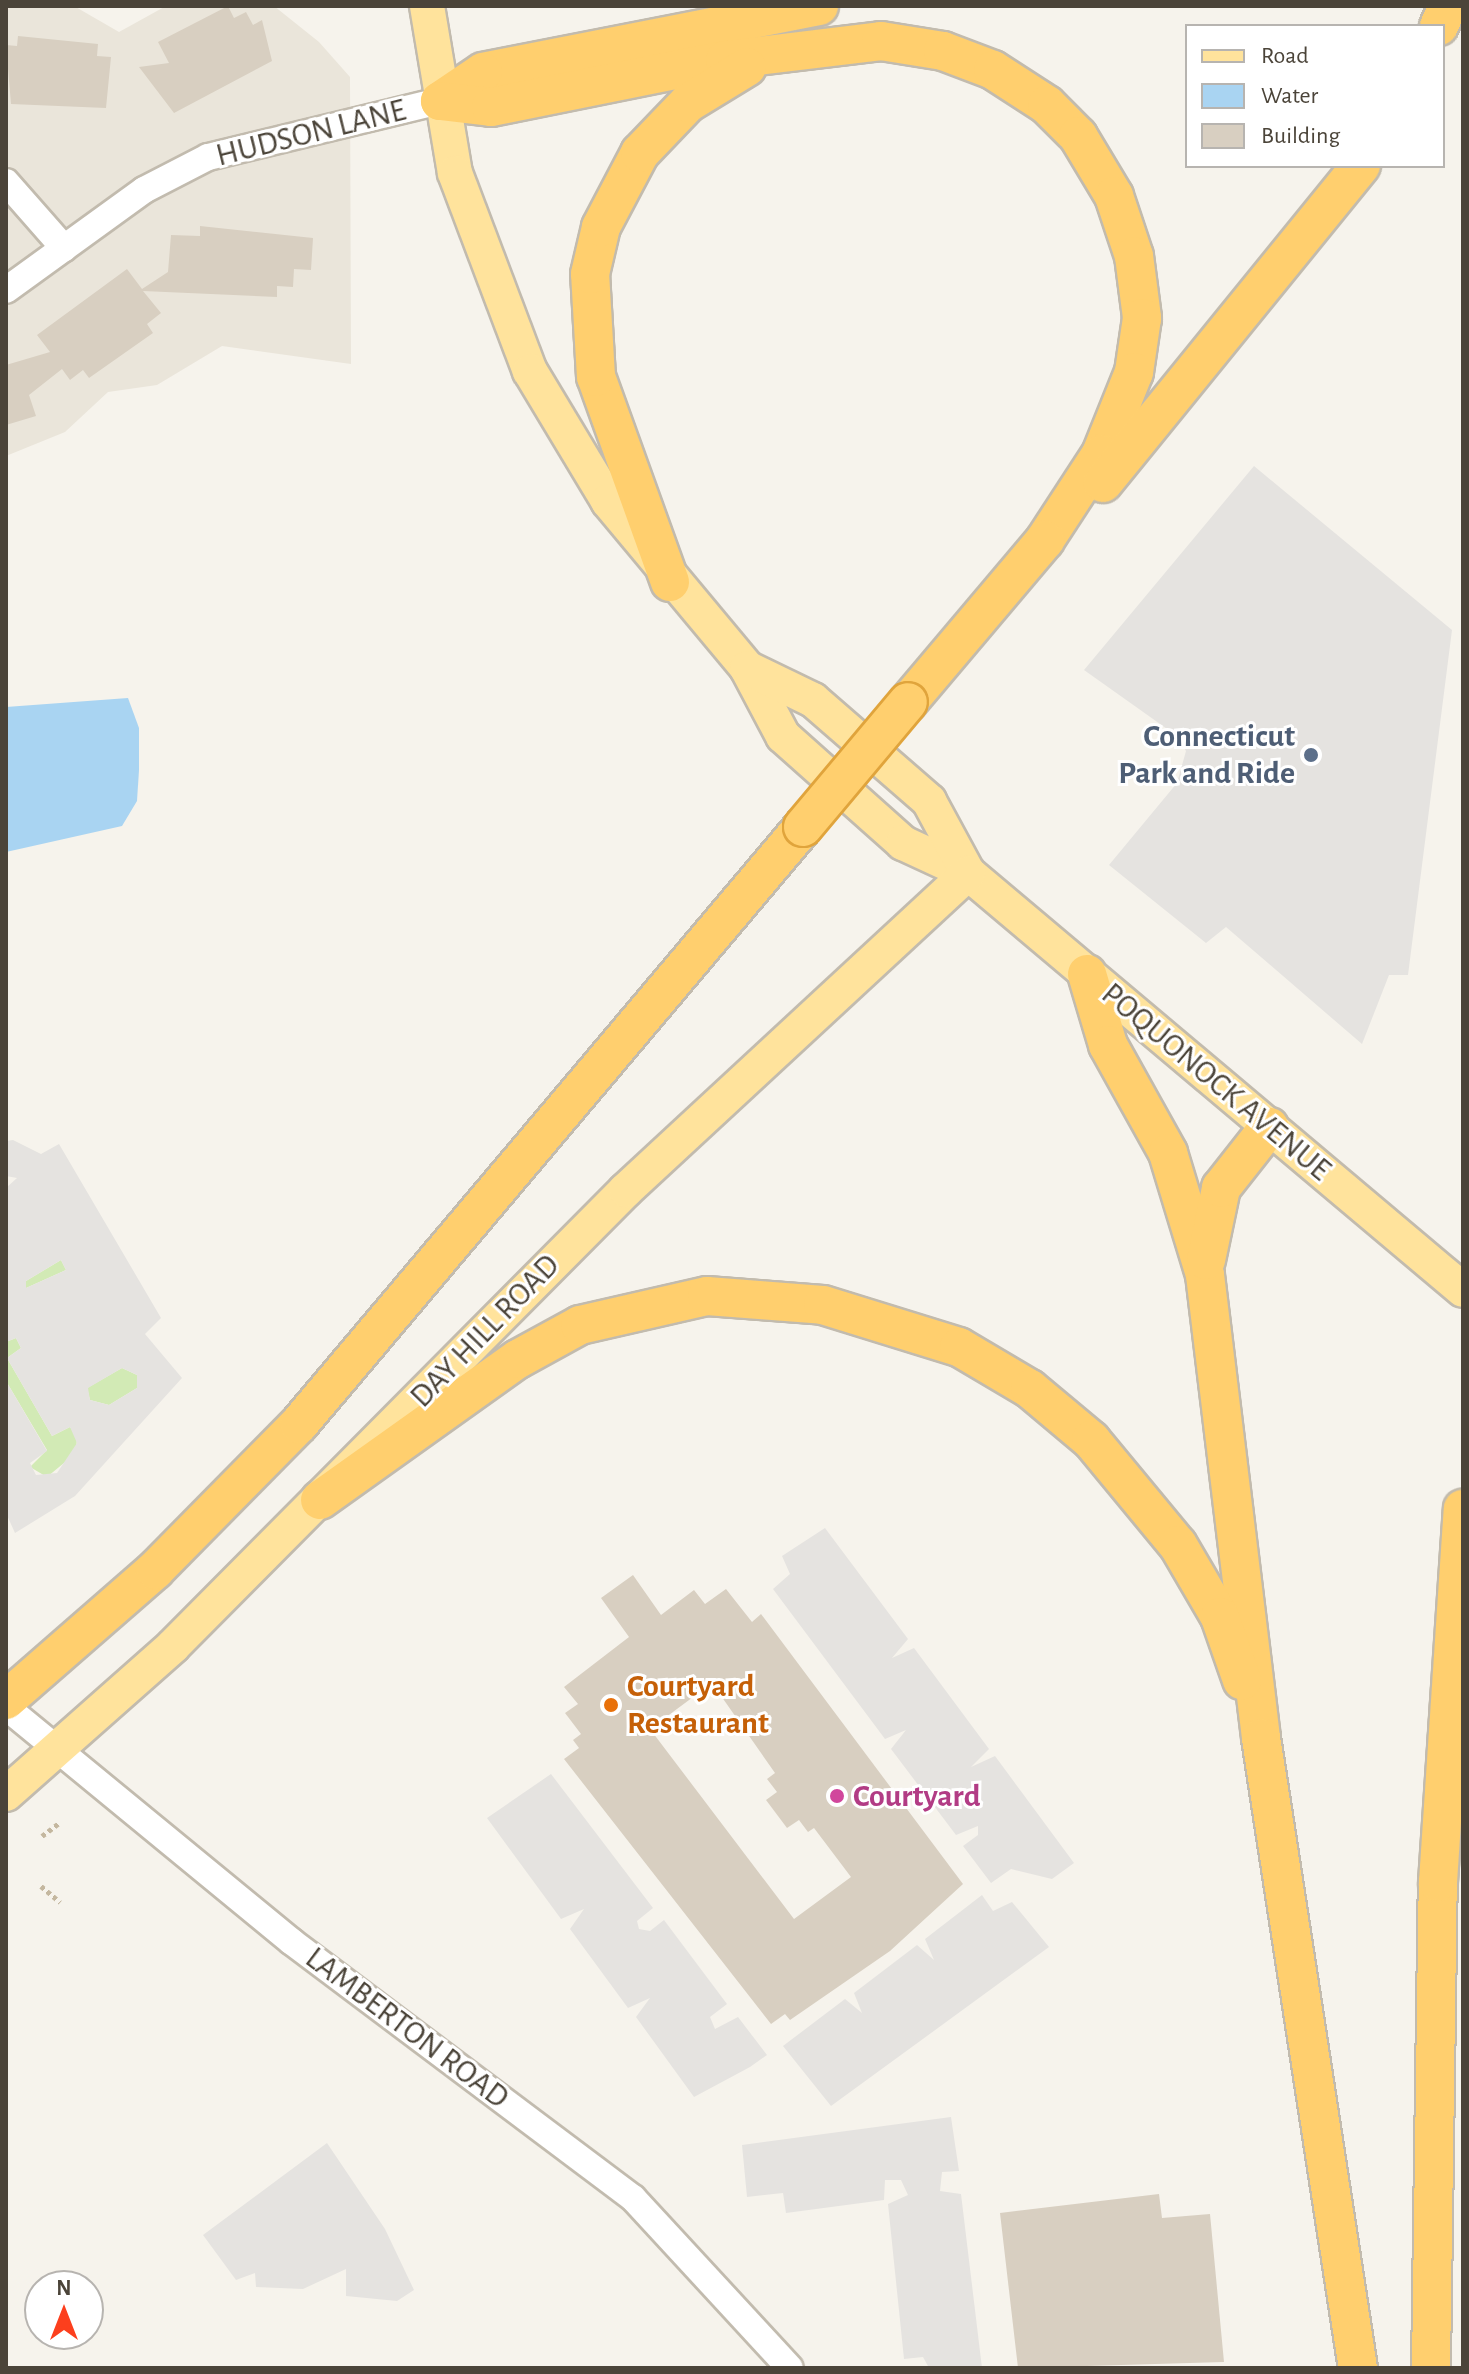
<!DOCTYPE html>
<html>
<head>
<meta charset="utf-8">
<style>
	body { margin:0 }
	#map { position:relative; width:1469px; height:2374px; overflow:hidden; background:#f6f3ec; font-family:"Alegreya Sans",sans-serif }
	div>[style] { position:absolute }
	.residential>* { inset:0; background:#eae5da }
	.green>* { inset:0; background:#d2eab5 }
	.parking>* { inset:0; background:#e5e3e0 }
	.water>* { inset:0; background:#a9d4f2 }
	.building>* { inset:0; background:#d8cfc1 }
	.path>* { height:5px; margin-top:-2.5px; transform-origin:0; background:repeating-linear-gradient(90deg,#c4b79f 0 4px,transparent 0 8px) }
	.roads { filter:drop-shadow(2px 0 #c2bbae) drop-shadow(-2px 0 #c2bbae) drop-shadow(0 2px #c2bbae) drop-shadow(0 -2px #c2bbae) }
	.minor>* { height:26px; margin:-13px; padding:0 13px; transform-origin:13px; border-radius:13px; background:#fff }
	.major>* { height:34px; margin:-17px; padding:0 17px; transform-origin:17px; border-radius:17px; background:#ffe39c }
	.highway>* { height:38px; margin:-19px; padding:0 19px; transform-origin:19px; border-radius:19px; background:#ffcf6e }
	.bridges { filter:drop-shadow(2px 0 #e0a43c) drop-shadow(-2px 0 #e0a43c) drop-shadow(0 2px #e0a43c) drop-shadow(0 -2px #e0a43c) }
	.highway-bridge>* { height:38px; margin:-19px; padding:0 19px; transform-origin:19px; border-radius:19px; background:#ffcf6e }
	.dots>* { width:22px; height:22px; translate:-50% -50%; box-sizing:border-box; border:4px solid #fff; border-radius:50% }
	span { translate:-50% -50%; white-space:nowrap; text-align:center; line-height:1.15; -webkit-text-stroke:6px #fff; paint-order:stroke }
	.street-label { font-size:32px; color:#4b4439 }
	.service-label { font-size:32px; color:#4e5e75; font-weight:700 }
	.right { translate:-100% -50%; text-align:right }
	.food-label { font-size:32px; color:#c56008; font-weight:700 }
	.left { translate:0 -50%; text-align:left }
	.hotel-label { font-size:32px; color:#b23c85; font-weight:700 }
	.frame { position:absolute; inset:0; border:8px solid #4b4439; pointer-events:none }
	.legend { position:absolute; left:1185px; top:24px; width:260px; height:144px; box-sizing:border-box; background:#fff; border:2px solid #b7b4b0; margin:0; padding:10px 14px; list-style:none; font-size:24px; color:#4b4439 }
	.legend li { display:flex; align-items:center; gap:16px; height:40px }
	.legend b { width:40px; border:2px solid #b7b4b0 }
	.north { position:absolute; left:24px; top:2270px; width:80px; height:80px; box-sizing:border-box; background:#fff; border:2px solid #b7b4b0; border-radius:50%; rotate:0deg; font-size:22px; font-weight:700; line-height:32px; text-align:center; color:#4b4439 }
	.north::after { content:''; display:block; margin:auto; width:28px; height:36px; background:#fc3f1d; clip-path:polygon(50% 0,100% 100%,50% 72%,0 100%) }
</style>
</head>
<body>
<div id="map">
	<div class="residential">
		<div style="clip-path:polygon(6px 6px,74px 6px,119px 32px,166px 6px,274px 6px,319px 42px,350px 77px,351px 364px,222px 346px,157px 385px,108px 392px,65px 432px,6px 456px)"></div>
	</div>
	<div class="green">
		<div style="clip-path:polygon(61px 1260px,66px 1270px,26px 1288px,26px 1281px)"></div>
		<div style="clip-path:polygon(16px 1338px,21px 1348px,7px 1358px,52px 1436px,70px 1427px,77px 1436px,76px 1453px,47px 1477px,30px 1467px,47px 1450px,6px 1381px,6px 1342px)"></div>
		<div style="clip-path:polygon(122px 1368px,137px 1375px,137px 1388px,109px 1405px,90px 1400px,87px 1388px)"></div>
	</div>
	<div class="parking">
		<div style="clip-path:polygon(1254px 466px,1452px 630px,1408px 975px,1389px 975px,1362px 1044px,1226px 927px,1206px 943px,1109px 865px,1177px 783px,1186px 751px,1177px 736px,1084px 670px)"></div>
		<div style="clip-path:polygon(evenodd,13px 1140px,41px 1154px,59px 1144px,161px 1318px,145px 1334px,182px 1378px,75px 1496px,15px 1533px,6px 1513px,6px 1381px,47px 1451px,30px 1463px,36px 1475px,57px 1473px,77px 1443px,70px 1427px,52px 1436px,7px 1358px,21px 1348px,16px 1338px,6px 1342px,6px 1188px,17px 1178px,6px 1176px,6px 1141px,13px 1140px,61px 1260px,66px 1270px,26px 1288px,26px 1281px,61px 1260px,13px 1140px,122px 1368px,137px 1375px,137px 1388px,109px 1405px,90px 1400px,88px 1388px,122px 1368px)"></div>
		<div style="clip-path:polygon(825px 1528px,908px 1639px,892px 1658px,914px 1648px,989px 1749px,971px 1767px,995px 1756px,1074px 1863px,1052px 1879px,1011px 1869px,991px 1883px,963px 1846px,978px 1835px,978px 1826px,956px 1835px,891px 1749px,906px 1730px,885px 1739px,773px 1589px,790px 1574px,782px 1556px)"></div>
		<div style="clip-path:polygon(551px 1774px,653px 1908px,637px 1921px,639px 1929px,650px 1931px,664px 1920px,727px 2004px,710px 2017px,715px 2029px,738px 2017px,767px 2055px,750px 2067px,694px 2097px,636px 2017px,650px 1998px,628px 2008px,570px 1929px,584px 1909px,561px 1919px,487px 1818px)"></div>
		<div style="clip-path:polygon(982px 1895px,993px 1911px,1012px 1902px,1049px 1947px,831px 2106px,783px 2046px,845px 1999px,862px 2013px,854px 1993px,917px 1945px,934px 1960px,925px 1939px)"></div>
		<div style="clip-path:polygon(951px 2117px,959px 2171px,942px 2172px,940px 2191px,961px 2194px,982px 2368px,929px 2368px,923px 2357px,904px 2359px,888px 2204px,908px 2195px,901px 2180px,885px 2180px,884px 2200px,786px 2213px,783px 2193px,747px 2197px,742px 2145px)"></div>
		<div style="clip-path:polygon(327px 2143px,385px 2229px,414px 2290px,397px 2301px,346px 2296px,346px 2269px,303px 2289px,256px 2287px,255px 2273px,236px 2280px,203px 2235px)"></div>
	</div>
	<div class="water">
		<div style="clip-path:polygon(128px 698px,139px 728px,139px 770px,137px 801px,122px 826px,6px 852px,6px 707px)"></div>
	</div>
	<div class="building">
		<div style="clip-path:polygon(228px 6px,234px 18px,246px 12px,253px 25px,262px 20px,272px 61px,174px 113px,139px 67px,169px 63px,158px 42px)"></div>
		<div style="clip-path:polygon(18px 36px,98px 44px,97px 56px,111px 57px,106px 108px,11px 104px,6px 45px,17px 46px)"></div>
		<div style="clip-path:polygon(200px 226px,313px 238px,311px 270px,294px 269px,293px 287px,277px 286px,277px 297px,143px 291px,161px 313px,147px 324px,153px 333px,89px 378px,83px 370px,70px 380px,62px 369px,29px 395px,36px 416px,6px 425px,6px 365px,50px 352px,37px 335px,127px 269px,142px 289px,168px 272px,171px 235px,200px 236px)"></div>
		<div style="clip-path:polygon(evenodd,633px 1575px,661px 1615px,694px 1590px,705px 1604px,726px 1589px,752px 1622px,761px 1614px,963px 1884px,890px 1951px,790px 2020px,785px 2014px,771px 2024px,564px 1759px,579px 1748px,573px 1740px,581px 1734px,565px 1713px,578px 1704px,564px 1687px,629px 1637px,601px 1598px,633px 1575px,712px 1683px,775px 1773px,767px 1779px,777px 1792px,766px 1800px,787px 1828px,799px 1820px,808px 1832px,814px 1828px,851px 1877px,794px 1919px,650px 1729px,712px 1683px)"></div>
		<div style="clip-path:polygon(1159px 2194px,1162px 2218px,1210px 2214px,1224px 2362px,1018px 2368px,1000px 2213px)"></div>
	</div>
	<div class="path">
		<div style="left:42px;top:1836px;width:21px;rotate:-37deg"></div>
		<div style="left:41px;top:1886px;width:25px;rotate:40deg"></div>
	</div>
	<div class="roads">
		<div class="minor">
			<div style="left:6px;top:182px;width:88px;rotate:48.7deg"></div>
			<div style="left:6px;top:290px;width:170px;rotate:-35.9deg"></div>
			<div style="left:144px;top:190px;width:72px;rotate:-27.3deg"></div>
			<div style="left:208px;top:157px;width:239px;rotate:-13.6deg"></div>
			<div style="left:6px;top:1707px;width:370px;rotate:39.4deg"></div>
			<div style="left:292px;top:1942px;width:426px;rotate:36.9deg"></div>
			<div style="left:633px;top:2198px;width:231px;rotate:47.3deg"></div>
		</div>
		<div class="major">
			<div style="left:427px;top:6px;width:169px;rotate:80.5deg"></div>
			<div style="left:455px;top:173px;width:212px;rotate:69.3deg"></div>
			<div style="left:530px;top:371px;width:152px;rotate:59deg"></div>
			<div style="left:608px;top:501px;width:217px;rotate:50.2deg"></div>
			<div style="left:747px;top:668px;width:77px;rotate:62.1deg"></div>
			<div style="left:783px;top:736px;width:161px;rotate:41.7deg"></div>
			<div style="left:903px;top:843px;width:72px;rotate:24.8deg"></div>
			<div style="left:968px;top:873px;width:647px;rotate:40.11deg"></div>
			<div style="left:747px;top:668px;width:73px;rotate:25.9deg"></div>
			<div style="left:813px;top:700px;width:154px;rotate:41deg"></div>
			<div style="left:929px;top:801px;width:82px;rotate:61.6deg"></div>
			<div style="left:6px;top:1794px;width:223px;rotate:-41.5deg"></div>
			<div style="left:173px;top:1646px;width:643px;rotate:-45.19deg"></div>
			<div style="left:626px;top:1190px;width:466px;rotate:-42.8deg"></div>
		</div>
		<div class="highway">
			<div style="left:819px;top:6px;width:342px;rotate:168.9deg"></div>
			<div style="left:483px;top:72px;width:52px;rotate:146deg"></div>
			<div style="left:440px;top:101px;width:51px;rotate:6.7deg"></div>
			<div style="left:491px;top:107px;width:239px;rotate:-11.4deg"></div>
			<div style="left:725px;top:60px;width:157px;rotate:-6.9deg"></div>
			<div style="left:881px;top:41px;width:63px;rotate:9.2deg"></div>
			<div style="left:943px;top:51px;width:53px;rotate:20.8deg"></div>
			<div style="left:993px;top:70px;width:64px;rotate:32.9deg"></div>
			<div style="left:1047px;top:105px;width:44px;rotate:45deg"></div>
			<div style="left:1078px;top:136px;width:70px;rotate:59deg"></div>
			<div style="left:1114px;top:196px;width:63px;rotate:71.6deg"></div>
			<div style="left:1134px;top:256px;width:63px;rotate:82.6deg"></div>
			<div style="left:1142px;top:318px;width:55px;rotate:98.4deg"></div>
			<div style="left:1134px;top:372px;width:88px;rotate:111.9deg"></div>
			<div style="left:1101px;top:454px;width:103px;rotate:123.1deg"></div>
			<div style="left:1045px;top:540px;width:212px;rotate:130.2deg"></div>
			<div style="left:1439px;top:26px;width:22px;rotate:-66deg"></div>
			<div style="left:1103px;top:483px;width:409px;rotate:-50.9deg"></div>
			<div style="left:670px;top:582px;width:218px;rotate:-109.8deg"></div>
			<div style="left:596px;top:377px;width:103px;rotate:-93.3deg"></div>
			<div style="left:590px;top:274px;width:48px;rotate:-76.8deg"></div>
			<div style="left:601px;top:227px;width:84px;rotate:-62.2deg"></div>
			<div style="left:640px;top:153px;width:69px;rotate:-46.2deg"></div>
			<div style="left:688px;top:103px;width:69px;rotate:-31.4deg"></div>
			<div style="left:1087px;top:974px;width:74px;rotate:73.5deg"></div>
			<div style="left:1108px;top:1045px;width:124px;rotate:60.9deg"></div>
			<div style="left:1168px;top:1153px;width:127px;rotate:73.1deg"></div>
			<div style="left:1205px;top:1275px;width:466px;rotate:83.1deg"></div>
			<div style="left:1261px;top:1738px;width:637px;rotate:81.25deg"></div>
			<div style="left:1206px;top:1260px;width:74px;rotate:-78.2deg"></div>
			<div style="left:1221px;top:1188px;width:78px;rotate:-51.8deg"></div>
			<div style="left:320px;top:1500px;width:243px;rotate:-35.5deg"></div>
			<div style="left:518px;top:1359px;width:71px;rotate:-28.7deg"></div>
			<div style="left:580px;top:1325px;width:130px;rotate:-12.9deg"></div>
			<div style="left:707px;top:1296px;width:116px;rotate:4.4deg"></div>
			<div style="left:823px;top:1305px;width:142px;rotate:17.2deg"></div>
			<div style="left:959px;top:1347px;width:82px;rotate:30.6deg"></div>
			<div style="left:1030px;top:1389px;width:80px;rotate:39.9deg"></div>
			<div style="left:1091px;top:1440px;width:136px;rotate:50.4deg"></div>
			<div style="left:1178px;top:1545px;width:83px;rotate:59.7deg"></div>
			<div style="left:1220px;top:1617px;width:67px;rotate:70.8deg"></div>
			<div style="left:6px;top:1700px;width:198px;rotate:-41.1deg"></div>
			<div style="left:155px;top:1570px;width:205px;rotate:-45.4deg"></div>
			<div style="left:299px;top:1424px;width:781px;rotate:-49.83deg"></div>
			<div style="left:1431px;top:2368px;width:486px;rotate:-89.2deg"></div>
			<div style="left:1438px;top:1882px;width:374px;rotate:-86.2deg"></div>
		</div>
	</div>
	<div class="bridges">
		<div class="highway-bridge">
			<div style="left:803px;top:827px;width:163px;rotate:-50deg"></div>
		</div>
	</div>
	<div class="dots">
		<div style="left:1311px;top:755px;background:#5c6f8a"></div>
		<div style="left:611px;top:1705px;background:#e8710a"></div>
		<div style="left:837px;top:1796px;background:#d1479c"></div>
	</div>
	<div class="street-label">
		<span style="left:311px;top:133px;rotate:-14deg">HUDSON LANE</span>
		<span style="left:1216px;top:1082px;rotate:40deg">POQUONOCK AVENUE</span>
		<span style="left:485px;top:1331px;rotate:-46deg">DAY HILL ROAD</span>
		<span style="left:407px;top:2028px;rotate:37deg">LAMBERTON ROAD</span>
	</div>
	<div class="service-label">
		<span class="right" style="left:1295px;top:755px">Connecticut<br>Park and Ride</span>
	</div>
	<div class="food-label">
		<span class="left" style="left:627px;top:1705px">Courtyard<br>Restaurant</span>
	</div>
	<div class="hotel-label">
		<span class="left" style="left:853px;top:1796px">Courtyard</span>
	</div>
	<div class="frame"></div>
	<ul class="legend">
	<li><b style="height:10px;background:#ffe39c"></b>Road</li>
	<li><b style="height:22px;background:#a9d4f2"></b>Water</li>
	<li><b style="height:22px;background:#d8cfc1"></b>Building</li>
	</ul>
	<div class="north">N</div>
</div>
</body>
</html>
